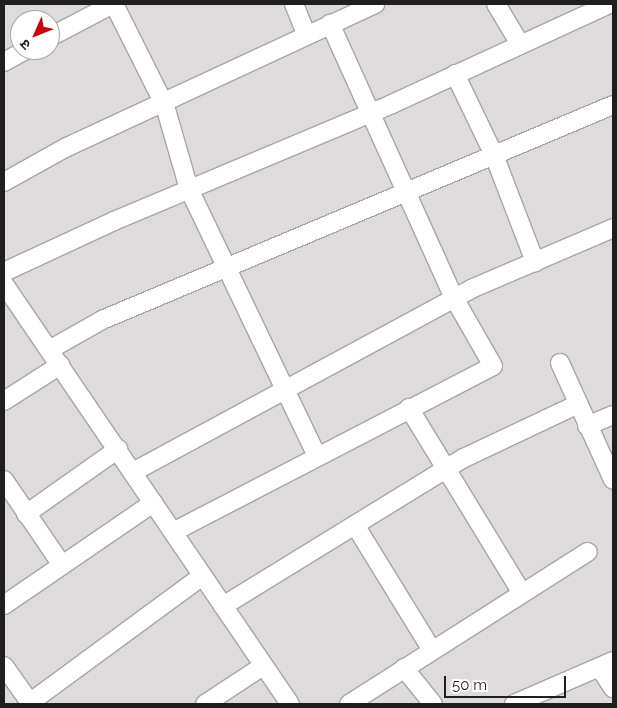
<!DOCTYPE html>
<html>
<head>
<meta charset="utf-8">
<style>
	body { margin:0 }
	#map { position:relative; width:617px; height:708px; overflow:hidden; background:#efebe5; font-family:Raleway,"Noto Sans Devanagari",sans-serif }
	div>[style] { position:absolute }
	.residential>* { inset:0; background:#dddbdc }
	.roads { filter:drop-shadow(1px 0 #a6a6a6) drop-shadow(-1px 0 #a6a6a6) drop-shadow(0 1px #a6a6a6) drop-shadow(0 -1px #a6a6a6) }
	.minor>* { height:18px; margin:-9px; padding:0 9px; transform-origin:9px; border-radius:9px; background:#fff }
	span { translate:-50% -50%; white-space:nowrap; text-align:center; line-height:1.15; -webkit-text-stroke:5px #fff; paint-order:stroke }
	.frame { position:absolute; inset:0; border:5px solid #1f1f1f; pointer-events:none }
	.north { position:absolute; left:10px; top:10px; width:50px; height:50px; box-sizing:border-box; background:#fff; border:1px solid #a5a5a5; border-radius:50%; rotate:226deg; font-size:14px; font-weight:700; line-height:20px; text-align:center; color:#1f1f1f }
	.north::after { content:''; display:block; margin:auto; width:18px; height:22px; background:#c9040d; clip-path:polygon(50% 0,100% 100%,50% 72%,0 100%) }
	.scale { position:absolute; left:444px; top:676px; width:122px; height:22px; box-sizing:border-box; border:2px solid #1f1f1f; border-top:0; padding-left:6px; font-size:15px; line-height:18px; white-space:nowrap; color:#1f1f1f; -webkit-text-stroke:4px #fff; paint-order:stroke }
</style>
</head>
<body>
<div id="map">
	<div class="residential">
		<div style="clip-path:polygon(evenodd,4px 4px,613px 4px,613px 704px,4px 704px,4px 4px,20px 20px,50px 20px,50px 50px,20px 50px,20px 20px)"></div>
	</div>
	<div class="roads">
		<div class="minor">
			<div style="left:114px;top:4px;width:114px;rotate:63.4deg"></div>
			<div style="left:165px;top:106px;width:86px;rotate:73.9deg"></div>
			<div style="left:189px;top:189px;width:296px;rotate:64.4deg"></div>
			<div style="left:294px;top:4px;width:32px;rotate:68deg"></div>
			<div style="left:496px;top:4px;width:47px;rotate:59deg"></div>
			<div style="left:50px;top:37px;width:71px;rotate:-27.6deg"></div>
			<div style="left:4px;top:62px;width:25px;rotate:-29deg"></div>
			<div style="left:455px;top:74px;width:90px;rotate:64.3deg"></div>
			<div style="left:494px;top:155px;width:115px;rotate:69deg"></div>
			<div style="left:4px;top:182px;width:72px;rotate:-29.1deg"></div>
			<div style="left:67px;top:147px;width:340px;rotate:-24.9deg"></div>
			<div style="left:4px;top:272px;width:121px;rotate:-24.9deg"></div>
			<div style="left:114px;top:221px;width:302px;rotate:-22.8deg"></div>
			<div style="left:392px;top:104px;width:239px;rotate:-24.7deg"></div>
			<div style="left:4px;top:284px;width:508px;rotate:55.75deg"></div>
			<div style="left:49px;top:350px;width:61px;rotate:-29.5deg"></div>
			<div style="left:102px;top:320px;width:554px;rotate:-22.82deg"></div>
			<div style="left:560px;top:363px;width:128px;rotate:65.6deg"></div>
			<div style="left:4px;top:401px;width:67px;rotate:-32.7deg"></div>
			<div style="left:409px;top:408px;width:217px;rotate:58.6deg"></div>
			<div style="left:587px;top:426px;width:28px;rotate:-23deg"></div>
			<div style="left:133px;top:472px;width:384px;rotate:-28.4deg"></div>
			<div style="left:471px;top:289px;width:155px;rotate:-23.2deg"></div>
			<div style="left:4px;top:480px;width:103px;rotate:55.7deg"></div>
			<div style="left:26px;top:514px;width:113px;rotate:-35.2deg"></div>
			<div style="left:355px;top:525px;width:147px;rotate:58.4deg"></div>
			<div style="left:173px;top:532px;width:360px;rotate:-27.4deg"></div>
			<div style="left:493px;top:366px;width:78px;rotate:-119.8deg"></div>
			<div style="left:454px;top:298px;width:301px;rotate:-114.3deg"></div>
			<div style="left:4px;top:605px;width:181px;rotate:-34.4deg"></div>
			<div style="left:223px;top:606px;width:283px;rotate:-31.6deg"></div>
			<div style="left:464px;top:458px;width:126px;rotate:-25.3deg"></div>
			<div style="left:4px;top:666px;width:47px;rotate:54.6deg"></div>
			<div style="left:404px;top:668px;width:46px;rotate:51.1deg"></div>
			<div style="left:600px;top:668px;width:24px;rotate:57deg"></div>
			<div style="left:28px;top:704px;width:216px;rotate:-36.3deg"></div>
			<div style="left:205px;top:704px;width:69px;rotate:-33.2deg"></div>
			<div style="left:349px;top:704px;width:283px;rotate:-32.5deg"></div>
			<div style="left:514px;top:704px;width:108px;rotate:-23.5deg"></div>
		</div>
	</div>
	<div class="frame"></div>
	<div class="north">उ</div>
	<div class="scale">50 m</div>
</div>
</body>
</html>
